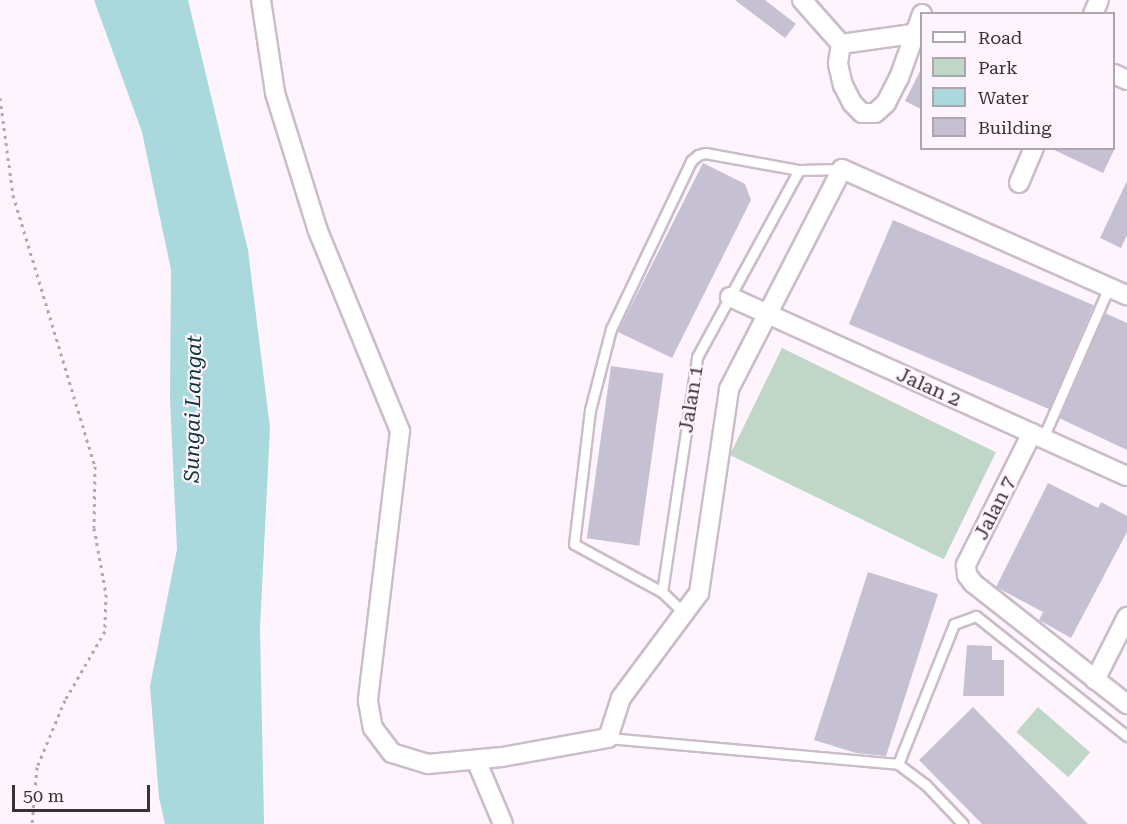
<!DOCTYPE html>
<html>
<head>
<meta charset="utf-8">
<style>
	body { margin:0 }
	#map { position:relative; width:1127px; height:824px; overflow:hidden; background:#fef4fd; font-family:"Roboto Serif",serif }
	div>[style] { position:absolute }
	.green>* { inset:0; background:#c0d6c6; transform-origin:0 0 }
	.water>* { inset:0; background:#a9d9dc }
	.building>* { inset:0; background:#c5c0d2; transform-origin:0 0 }
	.path>* { height:3px; margin-top:-1.5px; transform-origin:0; background:repeating-linear-gradient(90deg,#b0a8b0 0 3px,transparent 0 7.5px) }
	.roads { filter:drop-shadow(2px 0 #cbbcc9) drop-shadow(-2px 0 #cbbcc9) drop-shadow(0 2px #cbbcc9) drop-shadow(0 -2px #cbbcc9) }
	.service>* { height:9px; margin:-4.5px; padding:0 4.5px; transform-origin:4.5px; border-radius:4.5px; background:#fff }
	.minor>* { height:18px; margin:-9px; padding:0 9px; transform-origin:9px; border-radius:9px; background:#fff }
	span { translate:-50% -50%; white-space:nowrap; text-align:center; line-height:1.15; -webkit-text-stroke:4.5px #fef4fd; paint-order:stroke }
	.street-label { font-size:20px; color:#373137 }
	.water-label { font-size:21px; color:#09383a; font-style:italic }
	.legend { position:absolute; left:920px; top:12px; width:195px; height:138px; box-sizing:border-box; background:#fef4fd; border:2px solid #aea6ae; margin:0; padding:8px 10px; list-style:none; font-size:18px; color:#373137 }
	.legend li { display:flex; align-items:center; gap:12px; height:30px }
	.legend b { width:30px; border:2px solid #aea6ae }
	.scale { position:absolute; left:12px; top:785px; width:138px; height:27px; box-sizing:border-box; border:3px solid #373137; border-top:0; padding-left:8px; font-size:18px; line-height:21px; white-space:nowrap; color:#373137; -webkit-text-stroke:4px #fef4fd; paint-order:stroke }
</style>
</head>
<body>
<div id="map">
	<div class="green">
		<div style="left:782px;top:348px;width:238px;height:119px;rotate:26deg"></div>
		<div style="left:1038px;top:707px;width:69px;height:33px;rotate:41deg"></div>
	</div>
	<div class="water">
		<div style="clip-path:polygon(94px 0,188px 0,248px 250px,270px 428px,260px 628px,264px 824px,165px 824px,159px 798px,150px 686px,177px 549px,170px 400px,171px 270px,142px 132px)"></div>
	</div>
	<div class="building">
		<div style="clip-path:polygon(735px 0,765px 0,796px 24px,785px 38px)"></div>
		<div style="clip-path:polygon(921px 69px,921px 109px,905px 101px)"></div>
		<div style="clip-path:polygon(1050px 148px,1115px 148px,1103px 173px)"></div>
		<div style="clip-path:polygon(703px 163px,745px 184px,751px 200px,672px 358px,618px 332px)"></div>
		<div style="clip-path:polygon(1127px 181px,1127px 235px,1121px 248px,1100px 238px)"></div>
		<div style="left:893px;top:220px;width:218px;height:113px;rotate:23deg"></div>
		<div style="clip-path:polygon(1105px 313px,1127px 323px,1127px 450px,1059px 418px)"></div>
		<div style="left:611px;top:366px;width:53px;height:174px;rotate:8deg"></div>
		<div style="clip-path:polygon(1048px 483px,1098px 508px,1101px 502px,1127px 516px,1127px 532px,1071px 638px,1039px 620px,1043px 612px,996px 587px)"></div>
		<div style="clip-path:polygon(868px 572px,938px 594px,886px 756px,856px 753px,814px 740px)"></div>
		<div style="clip-path:polygon(967px 645px,992px 646px,992px 660px,1004px 660px,1004px 696px,963px 696px)"></div>
		<div style="clip-path:polygon(973px 707px,1088px 824px,982px 824px,919px 760px)"></div>
	</div>
	<div class="path">
		<div style="left:0;top:98px;width:98px;rotate:82.4deg"></div>
		<div style="left:13px;top:195px;width:283px;rotate:73.2deg"></div>
		<div style="left:95px;top:466px;width:62px;rotate:90.9deg"></div>
		<div style="left:94px;top:528px;width:67px;rotate:79.7deg"></div>
		<div style="left:106px;top:594px;width:37px;rotate:92deg"></div>
		<div style="left:105px;top:631px;width:80px;rotate:120.1deg"></div>
		<div style="left:65px;top:700px;width:73px;rotate:112.7deg"></div>
		<div style="left:37px;top:767px;width:57px;rotate:95deg"></div>
	</div>
	<div class="roads">
		<div class="service">
			<div style="left:1043px;top:438px;width:165px;rotate:-66.4deg"></div>
			<div style="left:662px;top:592px;width:100px;rotate:-151.4deg"></div>
			<div style="left:574px;top:544px;width:135px;rotate:-83.2deg"></div>
			<div style="left:590px;top:410px;width:84px;rotate:-75.5deg"></div>
			<div style="left:611px;top:329px;width:186px;rotate:-64.5deg"></div>
			<div style="left:691px;top:161px;width:9px;rotate:-41deg"></div>
			<div style="left:698px;top:155px;width:7px;rotate:-16deg"></div>
			<div style="left:705px;top:153px;width:96px;rotate:10.3deg"></div>
			<div style="left:684px;top:613px;width:30px;rotate:-136deg"></div>
			<div style="left:662px;top:592px;width:238px;rotate:-81.5deg"></div>
			<div style="left:697px;top:357px;width:213px;rotate:-61.4deg"></div>
			<div style="left:799px;top:170px;width:43px;rotate:-1.3deg"></div>
			<div style="left:608px;top:738px;width:291px;rotate:5.1deg"></div>
			<div style="left:898px;top:764px;width:34px;rotate:37deg"></div>
			<div style="left:925px;top:784px;width:55px;rotate:46.5deg"></div>
			<div style="left:898px;top:764px;width:151px;rotate:-68.2deg"></div>
			<div style="left:954px;top:624px;width:23px;rotate:-20deg"></div>
			<div style="left:976px;top:616px;width:193px;rotate:38.5deg"></div>
		</div>
		<div class="minor">
			<div style="left:261px;top:0;width:94px;rotate:81.4deg"></div>
			<div style="left:275px;top:93px;width:145px;rotate:72.7deg"></div>
			<div style="left:318px;top:231px;width:216px;rotate:67.7deg"></div>
			<div style="left:400px;top:431px;width:272px;rotate:96.8deg"></div>
			<div style="left:368px;top:701px;width:27px;rotate:80deg"></div>
			<div style="left:373px;top:728px;width:31px;rotate:53deg"></div>
			<div style="left:392px;top:753px;width:38px;rotate:17deg"></div>
			<div style="left:428px;top:764px;width:74px;rotate:-5.4deg"></div>
			<div style="left:502px;top:757px;width:108px;rotate:-10.2deg"></div>
			<div style="left:608px;top:738px;width:42px;rotate:-72deg"></div>
			<div style="left:621px;top:698px;width:131px;rotate:-53.4deg"></div>
			<div style="left:699px;top:593px;width:206px;rotate:-81.6deg"></div>
			<div style="left:729px;top:389px;width:247px;rotate:-62.8deg"></div>
			<div style="left:842px;top:169px;width:312px;rotate:23.9deg"></div>
			<div style="left:802px;top:0;width:59px;rotate:48.4deg"></div>
			<div style="left:841px;top:44px;width:72px;rotate:-8deg"></div>
			<div style="left:1093px;top:14px;width:15px;rotate:-67deg"></div>
			<div style="left:841px;top:44px;width:20px;rotate:99deg"></div>
			<div style="left:838px;top:64px;width:22px;rotate:77deg"></div>
			<div style="left:843px;top:85px;width:20px;rotate:63deg"></div>
			<div style="left:852px;top:103px;width:14px;rotate:45deg"></div>
			<div style="left:862px;top:113px;width:13px"></div>
			<div style="left:875px;top:113px;width:15px;rotate:-42deg"></div>
			<div style="left:886px;top:103px;width:28px;rotate:-63deg"></div>
			<div style="left:899px;top:78px;width:68px;rotate:-70.2deg"></div>
			<div style="left:1114px;top:74px;width:14px;rotate:25deg"></div>
			<div style="left:1019px;top:183px;width:38px;rotate:-67deg"></div>
			<div style="left:730px;top:297px;width:435px;rotate:24.3deg"></div>
			<div style="left:1032px;top:433px;width:148px;rotate:116.6deg"></div>
			<div style="left:966px;top:565px;width:10px;rotate:84deg"></div>
			<div style="left:967px;top:575px;width:10px;rotate:53deg"></div>
			<div style="left:973px;top:583px;width:196px;rotate:38.2deg"></div>
			<div style="left:1095px;top:680px;width:71px;rotate:-63.1deg"></div>
			<div style="left:476px;top:760px;width:69px;rotate:67.1deg"></div>
		</div>
	</div>
	<div class="street-label">
		<span style="left:929px;top:387px;rotate:24deg">Jalan 2</span>
		<span style="left:691px;top:399px;rotate:-81deg">Jalan 1</span>
		<span style="left:995px;top:508px;rotate:-63deg">Jalan 7</span>
	</div>
	<div class="water-label">
		<span style="left:193px;top:409px;rotate:-89deg">Sungai Langat</span>
	</div>
	<ul class="legend">
	<li><b style="height:8px;background:#fff"></b>Road</li>
	<li><b style="height:16px;background:#c0d6c6"></b>Park</li>
	<li><b style="height:16px;background:#a9d9dc"></b>Water</li>
	<li><b style="height:16px;background:#c5c0d2"></b>Building</li>
	</ul>
	<div class="scale">50 m</div>
</div>
</body>
</html>
